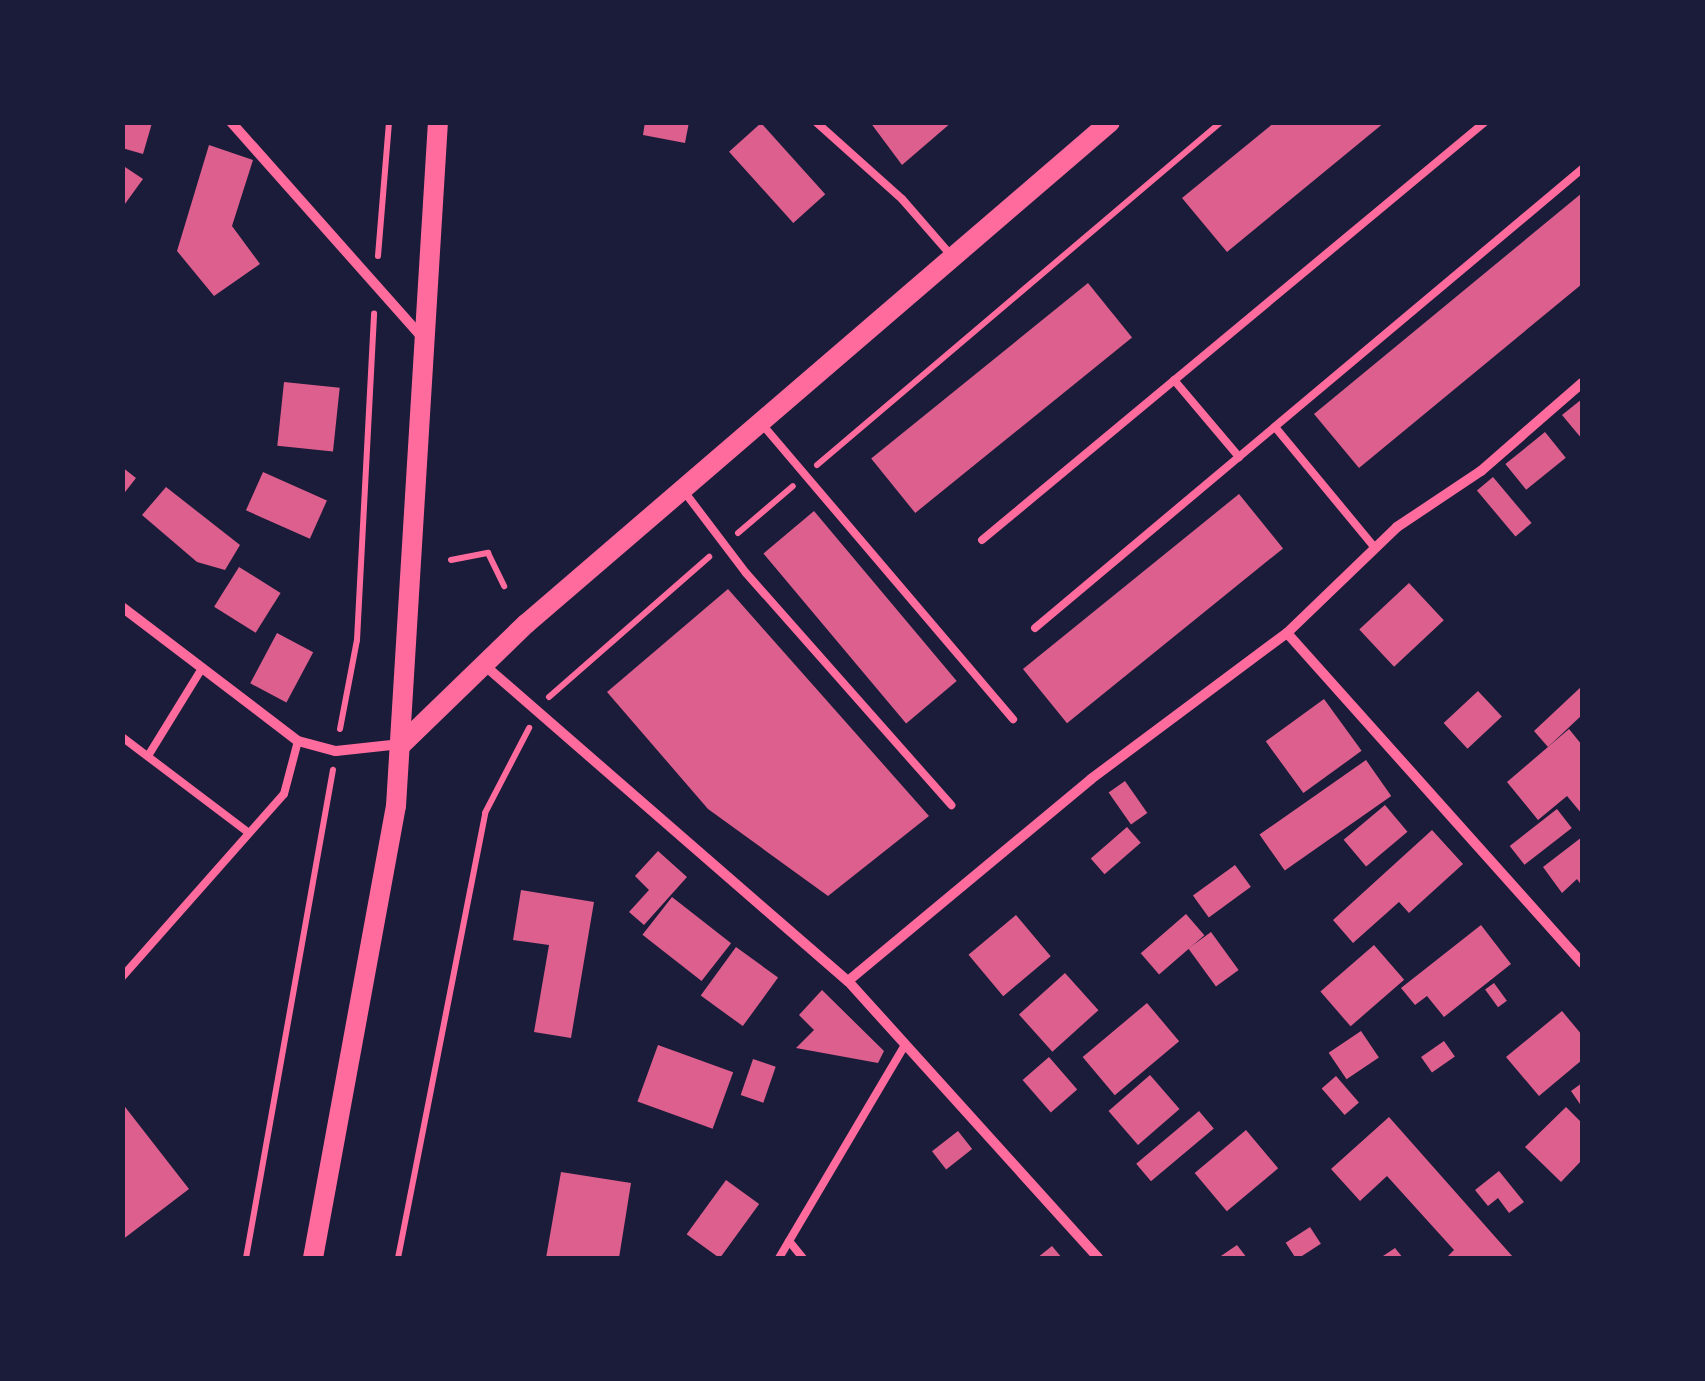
<!DOCTYPE html>
<html>
<head>
<meta charset="utf-8">
<style>
	body { margin:0 }
	#map { position:relative; width:1705px; height:1381px; overflow:hidden; background:#1b1b3a; font-family:"Golos Text",sans-serif }
	div>[style] { position:absolute }
	.building>* { inset:0; background:#dd5f8e; transform-origin:0 0 }
	.path>* { height:6px; margin:-3px; padding:0 3px; transform-origin:3px; border-radius:3px; background:#ff6b9d }
	.service>* { height:8px; margin:-4px; padding:0 4px; transform-origin:4px; border-radius:4px; background:#ff6b9d }
	.minor>* { height:10px; margin:-5px; padding:0 5px; transform-origin:5px; border-radius:5px; background:#ff6b9d }
	.secondary>* { height:20px; margin:-10px; padding:0 10px; transform-origin:10px; border-radius:10px; background:#ff6b9d }
	span { translate:-50% -50%; white-space:nowrap; text-align:center; line-height:1.15; -webkit-text-stroke:8px #1b1b3a; paint-order:stroke }
	.frame { position:absolute; inset:0; border:125px solid #1b1b3a; pointer-events:none }
</style>
</head>
<body>
<div id="map">
	<div class="building">
		<div style="clip-path:polygon(122px 122px,152px 123px,143px 154px,122px 148px)"></div>
		<div style="clip-path:polygon(645px 122px,689px 122px,685px 143px,643px 135px)"></div>
		<div style="clip-path:polygon(870px 122px,952px 122px,902px 165px)"></div>
		<div style="clip-path:polygon(1275px 122px,1385px 122px,1227px 252px,1182px 198px)"></div>
		<div style="left:761px;top:123px;width:96px;height:43px;rotate:48deg"></div>
		<div style="clip-path:polygon(209px 145px,253px 160px,232px 226px,260px 264px,214px 296px,177px 251px)"></div>
		<div style="clip-path:polygon(122px 165px,143px 179px,122px 208px)"></div>
		<div style="clip-path:polygon(1582px 193px,1582px 284px,1359px 468px,1314px 414px)"></div>
		<div style="left:1088px;top:283px;width:70px;height:279px;rotate:51deg"></div>
		<div style="left:284px;top:382px;width:56px;height:64px;rotate:6deg"></div>
		<div style="clip-path:polygon(1582px 399px,1582px 439px,1562px 415px)"></div>
		<div style="left:1545px;top:432px;width:33px;height:51px;rotate:51deg"></div>
		<div style="clip-path:polygon(122px 467px,136px 478px,122px 496px)"></div>
		<div style="left:263px;top:472px;width:70px;height:42px;rotate:24deg"></div>
		<div style="left:1493px;top:477px;width:60px;height:21px;rotate:50deg"></div>
		<div style="clip-path:polygon(166px 487px,240px 545px,225px 570px,197px 562px,142px 515px)"></div>
		<div style="left:1239px;top:494px;width:70px;height:278px;rotate:51deg"></div>
		<div style="left:814px;top:511px;width:222px;height:66px;rotate:50deg"></div>
		<div style="left:239px;top:567px;width:49px;height:47px;rotate:32deg"></div>
		<div style="left:1409px;top:583px;width:51px;height:68px;rotate:47deg"></div>
		<div style="clip-path:polygon(728px 589px,929px 816px,828px 896px,708px 809px,607px 692px)"></div>
		<div style="left:277px;top:633px;width:41px;height:57px;rotate:28deg"></div>
		<div style="clip-path:polygon(1582px 686px,1582px 715px,1548px 747px,1534px 731px)"></div>
		<div style="left:1478px;top:691px;width:35px;height:47px;rotate:47deg"></div>
		<div style="left:1324px;top:699px;width:64px;height:72px;rotate:54deg"></div>
		<div style="clip-path:polygon(1569px 729px,1582px 745px,1582px 814px,1567px 796px,1538px 820px,1507px 782px)"></div>
		<div style="left:1366px;top:760px;width:44px;height:130px;rotate:55deg"></div>
		<div style="left:1125px;top:781px;width:39px;height:20px;rotate:55deg"></div>
		<div style="left:1385px;top:805px;width:35px;height:54px;rotate:50deg"></div>
		<div style="left:1557px;top:809px;width:24px;height:60px;rotate:52deg"></div>
		<div style="left:1127px;top:827px;width:21px;height:48px;rotate:49deg"></div>
		<div style="clip-path:polygon(1432px 830px,1463px 864px,1409px 913px,1399px 902px,1353px 943px,1333px 920px)"></div>
		<div style="clip-path:polygon(1582px 837px,1582px 886px,1577px 879px,1562px 893px,1543px 867px)"></div>
		<div style="clip-path:polygon(658px 851px,687px 877px,644px 925px,629px 912px,649px 890px,635px 876px)"></div>
		<div style="left:1235px;top:865px;width:27px;height:52px;rotate:54deg"></div>
		<div style="clip-path:polygon(521px 890px,594px 902px,571px 1038px,534px 1032px,549px 945px,513px 940px)"></div>
		<div style="left:672px;top:897px;width:75px;height:48px;rotate:38deg"></div>
		<div style="left:1186px;top:914px;width:28px;height:60px;rotate:49deg"></div>
		<div style="left:1016px;top:915px;width:54px;height:62px;rotate:50deg"></div>
		<div style="clip-path:polygon(1481px 925px,1511px 964px,1444px 1017px,1427px 996px,1415px 1005px,1401px 988px)"></div>
		<div style="left:1211px;top:932px;width:47px;height:28px;rotate:54deg"></div>
		<div style="left:1374px;top:945px;width:46px;height:71px;rotate:49deg"></div>
		<div style="left:736px;top:947px;width:52px;height:60px;rotate:36deg"></div>
		<div style="left:1065px;top:973px;width:50px;height:62px;rotate:48deg"></div>
		<div style="left:1494px;top:983px;width:22px;height:11px;rotate:54deg"></div>
		<div style="clip-path:polygon(822px 990px,884px 1051px,878px 1063px,796px 1048px,814px 1030px,799px 1015px)"></div>
		<div style="left:1147px;top:1003px;width:50px;height:84px;rotate:50deg"></div>
		<div style="clip-path:polygon(1562px 1011px,1582px 1035px,1582px 1060px,1539px 1096px,1506px 1057px)"></div>
		<div style="left:1361px;top:1031px;width:32px;height:39px;rotate:56deg"></div>
		<div style="left:1444px;top:1041px;width:19px;height:28px;rotate:55deg"></div>
		<div style="left:658px;top:1045px;width:80px;height:60px;rotate:20deg"></div>
		<div style="left:1049px;top:1057px;width:43px;height:35px;rotate:49deg"></div>
		<div style="left:753px;top:1059px;width:24px;height:38px;rotate:19deg"></div>
		<div style="left:1150px;top:1075px;width:45px;height:55px;rotate:49deg"></div>
		<div style="left:1336px;top:1076px;width:35px;height:19px;rotate:49deg"></div>
		<div style="clip-path:polygon(1582px 1083px,1582px 1107px,1571px 1091px)"></div>
		<div style="clip-path:polygon(122px 1103px,189px 1189px,122px 1240px)"></div>
		<div style="clip-path:polygon(1566px 1107px,1582px 1123px,1582px 1160px,1561px 1182px,1525px 1147px)"></div>
		<div style="left:1199px;top:1111px;width:23px;height:82px;rotate:50deg"></div>
		<div style="clip-path:polygon(1389px 1117px,1513px 1257px,1511px 1258px,1446px 1258px,1454px 1250px,1387px 1176px,1360px 1201px,1331px 1169px)"></div>
		<div style="left:1246px;top:1130px;width:50px;height:67px;rotate:50deg"></div>
		<div style="left:958px;top:1131px;width:23px;height:33px;rotate:52deg"></div>
		<div style="clip-path:polygon(1499px 1171px,1524px 1202px,1509px 1213px,1498px 1198px,1488px 1206px,1475px 1190px)"></div>
		<div style="clip-path:polygon(561px 1172px,631px 1183px,619px 1258px,546px 1258px)"></div>
		<div style="left:726px;top:1180px;width:41px;height:67px;rotate:36deg"></div>
		<div style="left:1310px;top:1227px;width:20px;height:29px;rotate:57deg"></div>
		<div style="clip-path:polygon(1237px 1245px,1247px 1258px,1218px 1258px)"></div>
		<div style="clip-path:polygon(1052px 1246px,1062px 1258px,1037px 1258px)"></div>
		<div style="clip-path:polygon(1395px 1248px,1403px 1258px,1380px 1258px)"></div>
	</div>
	<div class="path">
		<div style="left:378px;top:256px;width:134px;rotate:-85.3deg"></div>
		<div style="left:817px;top:465px;width:530px;rotate:-40.33deg"></div>
		<div style="left:738px;top:533px;width:72px;rotate:-40.5deg"></div>
		<div style="left:451px;top:560px;width:38px;rotate:-11deg"></div>
		<div style="left:488px;top:553px;width:37px;rotate:64deg"></div>
		<div style="left:549px;top:697px;width:213px;rotate:-41.2deg"></div>
		<div style="left:340px;top:729px;width:91px;rotate:-79.2deg"></div>
		<div style="left:357px;top:640px;width:327px;rotate:-87deg"></div>
		<div style="left:246px;top:1258px;width:496px;rotate:-79.9deg"></div>
		<div style="left:398px;top:1258px;width:453px;rotate:-78.9deg"></div>
		<div style="left:485px;top:813px;width:96px;rotate:-62.6deg"></div>
	</div>
	<div class="service">
		<div style="left:816px;top:122px;width:115px;rotate:41.8deg"></div>
		<div style="left:902px;top:199px;width:73px;rotate:48.9deg"></div>
		<div style="left:1174px;top:380px;width:101px;rotate:49.8deg"></div>
		<div style="left:761px;top:423px;width:389px;rotate:49.6deg"></div>
		<div style="left:1275px;top:427px;width:157px;rotate:50.4deg"></div>
		<div style="left:683px;top:490px;width:104px;rotate:52.8deg"></div>
		<div style="left:746px;top:573px;width:310px;rotate:48.5deg"></div>
		<div style="left:982px;top:540px;width:654px;rotate:-39.73deg"></div>
		<div style="left:1035px;top:628px;width:714px;rotate:-40deg"></div>
		<div style="left:122px;top:737px;width:159px;rotate:37.1deg"></div>
		<div style="left:148px;top:756px;width:101px;rotate:-58.4deg"></div>
		<div style="left:122px;top:977px;width:244px;rotate:-48.5deg"></div>
		<div style="left:284px;top:794px;width:55px;rotate:-75.2deg"></div>
		<div style="left:789px;top:1241px;width:22px;rotate:51deg"></div>
		<div style="left:779px;top:1258px;width:247px;rotate:-59.4deg"></div>
	</div>
	<div class="minor">
		<div style="left:231px;top:122px;width:288px;rotate:48.4deg"></div>
		<div style="left:122px;top:607px;width:221px;rotate:37.3deg"></div>
		<div style="left:298px;top:741px;width:39px;rotate:15deg"></div>
		<div style="left:336px;top:751px;width:65px;rotate:-6.1deg"></div>
		<div style="left:1287px;top:633px;width:443px;rotate:48.2deg"></div>
		<div style="left:483px;top:664px;width:483px;rotate:41deg"></div>
		<div style="left:848px;top:981px;width:373px;rotate:47.9deg"></div>
		<div style="left:848px;top:981px;width:316px;rotate:-39.7deg"></div>
		<div style="left:1091px;top:779px;width:244px;rotate:-36.7deg"></div>
		<div style="left:1287px;top:633px;width:153px;rotate:-43.9deg"></div>
		<div style="left:1397px;top:527px;width:101px;rotate:-33.7deg"></div>
		<div style="left:1481px;top:471px;width:134px;rotate:-41.1deg"></div>
	</div>
	<div class="secondary">
		<div style="left:402px;top:744px;width:173px;rotate:-44.1deg"></div>
		<div style="left:526px;top:624px;width:770px;rotate:-40.68deg"></div>
		<div style="left:313px;top:1258px;width:460px;rotate:-79.6deg"></div>
		<div style="left:396px;top:806px;width:685px;rotate:-86.49deg"></div>
	</div>
	<div class="frame"></div>
</div>
</body>
</html>
